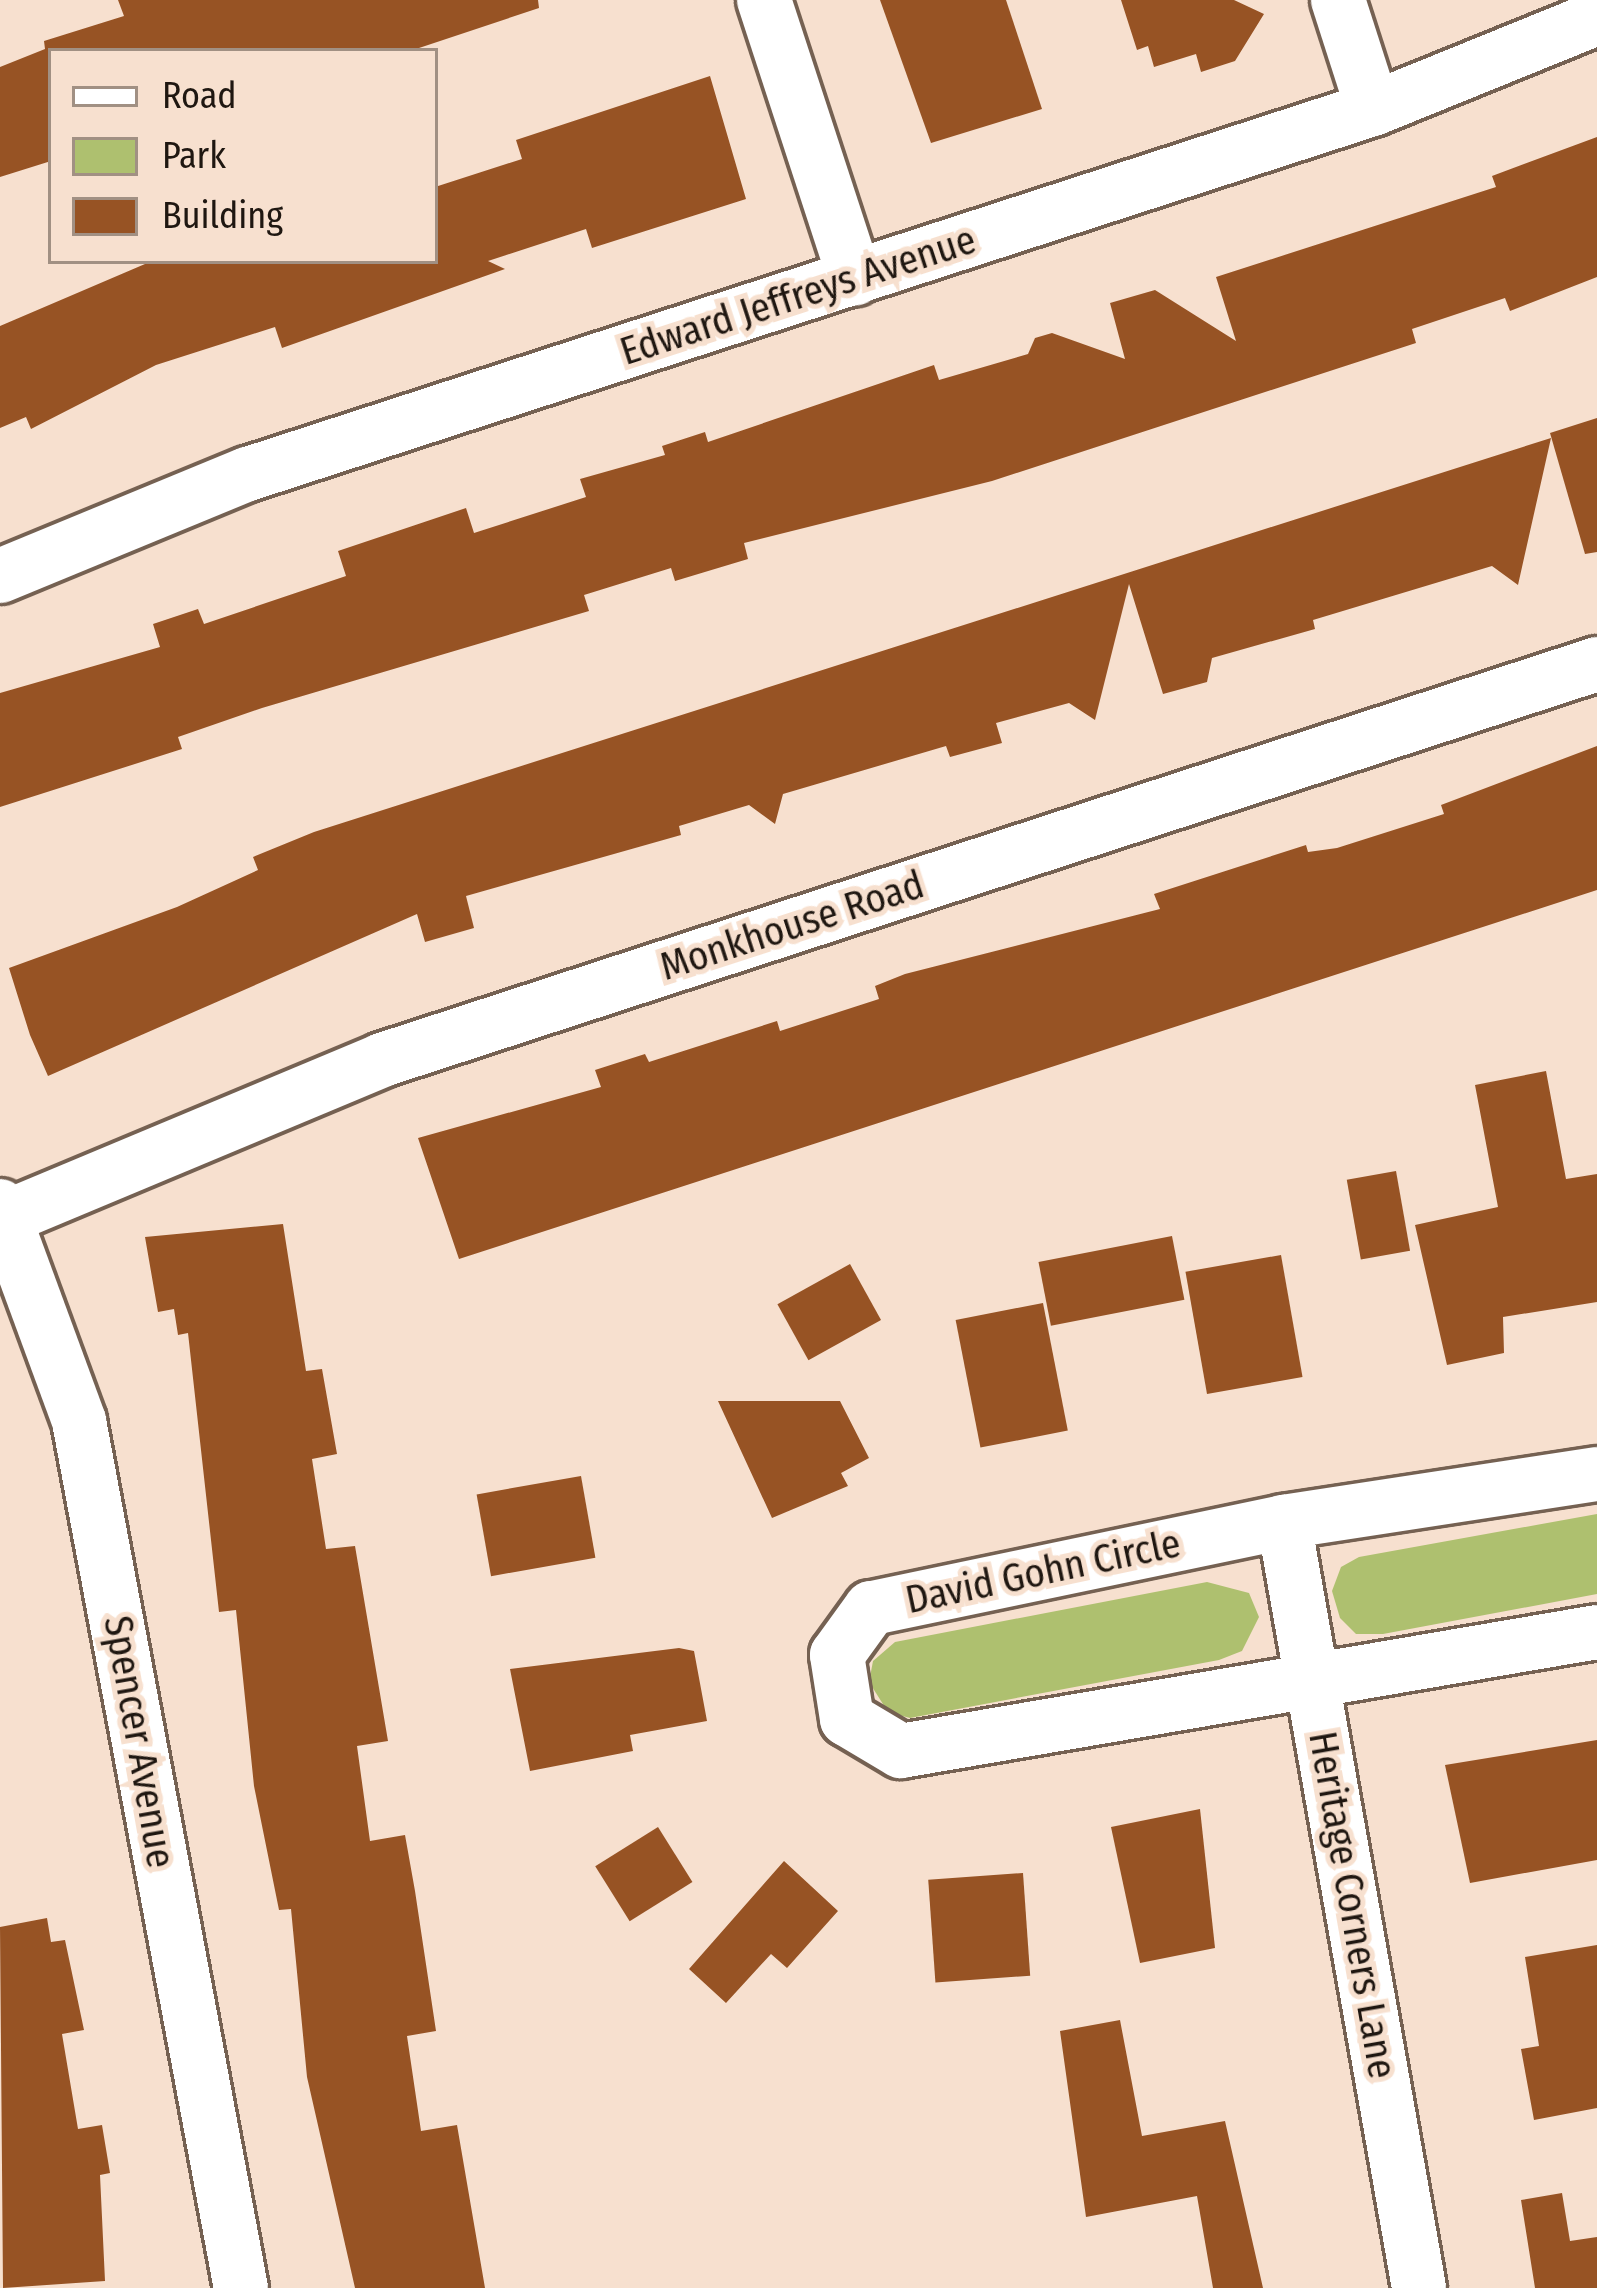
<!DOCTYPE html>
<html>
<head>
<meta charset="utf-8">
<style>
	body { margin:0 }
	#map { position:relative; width:1597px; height:2288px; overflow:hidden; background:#f7e0cf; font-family:"Fira Sans Condensed",sans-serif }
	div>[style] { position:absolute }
	.green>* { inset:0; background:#aec06f }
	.building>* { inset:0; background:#975324; transform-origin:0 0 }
	.roads { filter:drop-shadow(3px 0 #756152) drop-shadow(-3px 0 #756152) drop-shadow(0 3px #756152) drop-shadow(0 -3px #756152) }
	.minor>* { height:54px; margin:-27px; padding:0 27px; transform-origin:27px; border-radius:27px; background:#fff }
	span { translate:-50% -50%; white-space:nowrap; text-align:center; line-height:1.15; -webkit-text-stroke:10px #f7e0cf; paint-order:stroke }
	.street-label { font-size:39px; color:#1f1711 }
	.legend { position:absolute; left:48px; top:48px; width:390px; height:216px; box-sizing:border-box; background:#f7e0cf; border:3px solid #a19083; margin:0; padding:15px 21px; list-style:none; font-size:36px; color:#1f1711 }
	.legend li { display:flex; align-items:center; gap:24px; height:60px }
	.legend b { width:60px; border:3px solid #a19083 }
</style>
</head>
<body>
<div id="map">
	<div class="green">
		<div style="clip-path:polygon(1597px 1514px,1597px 1594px,1383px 1634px,1356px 1634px,1340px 1618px,1332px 1591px,1341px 1567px,1359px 1557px)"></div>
		<div style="clip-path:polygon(1207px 1582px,1249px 1593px,1259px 1617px,1242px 1651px,1219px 1660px,910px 1718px,888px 1712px,869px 1682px,873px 1661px,895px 1642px)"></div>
	</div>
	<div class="building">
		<div style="clip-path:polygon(118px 0,538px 0,539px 8px,410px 51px,51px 51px,51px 161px,0 177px,0 67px,45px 49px,44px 41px,124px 16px)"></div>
		<div style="clip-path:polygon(880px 0,1006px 0,1042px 109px,931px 143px)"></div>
		<div style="clip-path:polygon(1121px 0,1234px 0,1264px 14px,1235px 61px,1201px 72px,1196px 54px,1154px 67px,1148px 46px,1137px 50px)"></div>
		<div style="clip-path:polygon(710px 76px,746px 199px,592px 248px,586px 229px,488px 261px,505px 269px,282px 348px,275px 327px,156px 365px,31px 429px,26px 417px,0 428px,0 326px,152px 261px,435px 261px,435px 187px,522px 159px,516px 140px)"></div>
		<div style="clip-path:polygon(1597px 137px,1597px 277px,1510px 311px,1505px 298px,1412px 329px,1416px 343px,992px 481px,744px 543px,748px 559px,675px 581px,671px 568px,584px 595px,589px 611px,262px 708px,178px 737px,182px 749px,0 807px,0 693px,160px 647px,153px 624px,198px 609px,204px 624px,346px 576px,338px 551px,466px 508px,474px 533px,586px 497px,580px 479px,665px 455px,662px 446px,705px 432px,708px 442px,934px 365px,939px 380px,1028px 354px,1035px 338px,1052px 333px,1125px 359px,1110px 303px,1155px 290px,1236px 341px,1216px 277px,1496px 187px,1492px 176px)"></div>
		<div style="clip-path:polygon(1597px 418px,1597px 552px,1585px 554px,1550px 433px)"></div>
		<div style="clip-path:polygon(1551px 438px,1518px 585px,1492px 566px,1313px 620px,1315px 629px,1212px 658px,1207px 682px,1163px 694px,1129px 584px,1095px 720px,1069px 703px,996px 723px,1002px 743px,950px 757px,946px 746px,783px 794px,775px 824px,749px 805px,679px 826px,681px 835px,466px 896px,474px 928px,425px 942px,417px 914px,48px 1076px,30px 1035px,9px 968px,177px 907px,258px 870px,253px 857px,314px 832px)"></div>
		<div style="clip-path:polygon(1597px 746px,1597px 890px,459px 1259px,418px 1138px,601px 1087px,595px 1070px,645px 1054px,649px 1062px,777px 1021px,780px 1031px,879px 999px,875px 986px,905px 974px,1160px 909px,1154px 894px,1306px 845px,1308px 852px,1337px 848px,1444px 814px,1441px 805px)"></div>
		<div style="clip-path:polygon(1546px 1071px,1566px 1179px,1597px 1174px,1597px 1302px,1503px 1317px,1504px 1353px,1447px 1365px,1415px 1225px,1498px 1207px,1475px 1085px)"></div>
		<div style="left:1396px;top:1171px;width:81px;height:50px;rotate:80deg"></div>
		<div style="clip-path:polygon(283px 1224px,306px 1371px,322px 1369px,337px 1454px,312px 1459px,326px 1549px,355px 1546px,388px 1741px,357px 1746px,370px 1841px,405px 1835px,415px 1891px,436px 2031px,407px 2036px,421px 2131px,457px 2125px,485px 2288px,355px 2288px,307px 2077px,291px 1909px,279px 1910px,254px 1786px,236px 1610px,219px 1612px,188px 1333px,178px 1335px,174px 1309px,158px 1312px,145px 1237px)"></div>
		<div style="left:1172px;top:1236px;width:65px;height:136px;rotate:79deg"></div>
		<div style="left:1281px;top:1255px;width:124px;height:97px;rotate:80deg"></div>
		<div style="left:850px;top:1264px;width:64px;height:83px;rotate:61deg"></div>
		<div style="left:1043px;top:1303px;width:130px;height:89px;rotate:79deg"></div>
		<div style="clip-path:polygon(718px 1401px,840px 1401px,869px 1458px,841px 1473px,848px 1486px,772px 1518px)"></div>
		<div style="left:581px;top:1476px;width:83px;height:106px;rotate:80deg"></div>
		<div style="clip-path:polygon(679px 1648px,694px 1651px,707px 1721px,630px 1735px,633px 1751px,530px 1771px,510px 1669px)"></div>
		<div style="clip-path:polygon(1597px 1740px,1597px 1860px,1470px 1883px,1445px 1765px)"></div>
		<div style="clip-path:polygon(1200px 1809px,1215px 1948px,1140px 1963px,1111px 1827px)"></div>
		<div style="left:658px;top:1827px;width:65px;height:74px;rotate:58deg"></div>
		<div style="clip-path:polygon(784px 1861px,838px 1911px,787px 1968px,771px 1954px,726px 2003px,689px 1969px)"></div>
		<div style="left:1023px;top:1873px;width:103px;height:95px;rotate:86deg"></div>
		<div style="clip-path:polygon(47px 1918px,51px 1942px,65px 1940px,84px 2030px,62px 2034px,78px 2129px,102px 2125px,110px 2173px,100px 2175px,105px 2281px,3px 2288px,0 1927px)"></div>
		<div style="clip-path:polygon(1597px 1945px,1597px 2108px,1534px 2120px,1521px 2049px,1539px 2046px,1525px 1957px)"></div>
		<div style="clip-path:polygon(1120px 2020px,1142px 2136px,1225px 2121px,1263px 2288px,1213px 2288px,1197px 2196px,1086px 2217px,1060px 2031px)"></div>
		<div style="clip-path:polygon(1562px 2193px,1570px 2241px,1597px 2237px,1597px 2288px,1535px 2288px,1521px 2200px)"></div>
	</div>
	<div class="roads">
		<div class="minor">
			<div style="left:764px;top:0;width:293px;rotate:71.9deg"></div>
			<div style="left:1338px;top:0;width:114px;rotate:72.2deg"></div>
			<div style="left:0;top:576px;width:268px;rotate:-22.4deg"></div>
			<div style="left:248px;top:474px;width:1183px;rotate:-17.98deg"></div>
			<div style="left:1373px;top:109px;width:242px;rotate:-22.1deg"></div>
			<div style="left:0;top:1206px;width:229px;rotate:69.8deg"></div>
			<div style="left:79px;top:1421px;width:882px;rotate:79.42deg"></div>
			<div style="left:0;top:1220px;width:414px;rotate:-22.7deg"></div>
			<div style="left:382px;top:1060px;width:1278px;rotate:-18.05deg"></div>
			<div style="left:1597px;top:1474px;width:317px;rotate:171.3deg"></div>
			<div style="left:1284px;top:1522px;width:422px;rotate:168.2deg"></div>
			<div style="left:871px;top:1608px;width:58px;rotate:125.9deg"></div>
			<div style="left:837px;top:1655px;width:65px;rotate:81.1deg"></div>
			<div style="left:847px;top:1719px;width:63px;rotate:30.7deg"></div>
			<div style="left:901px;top:1751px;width:706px;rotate:-9.7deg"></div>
			<div style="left:1284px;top:1522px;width:778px;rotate:80deg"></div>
		</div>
	</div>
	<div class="street-label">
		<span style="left:798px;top:296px;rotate:-18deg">Edward Jeffreys Avenue</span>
		<span style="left:792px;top:926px;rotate:-18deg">Monkhouse Road</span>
		<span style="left:1043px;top:1572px;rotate:-12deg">David Gohn Circle</span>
		<span style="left:139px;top:1742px;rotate:80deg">Spencer Avenue</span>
		<span style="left:1352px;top:1905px;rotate:80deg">Heritage Corners Lane</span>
	</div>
	<ul class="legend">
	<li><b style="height:15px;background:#fff"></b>Road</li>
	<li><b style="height:33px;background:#aec06f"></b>Park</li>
	<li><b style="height:33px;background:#975324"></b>Building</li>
	</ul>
</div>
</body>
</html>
